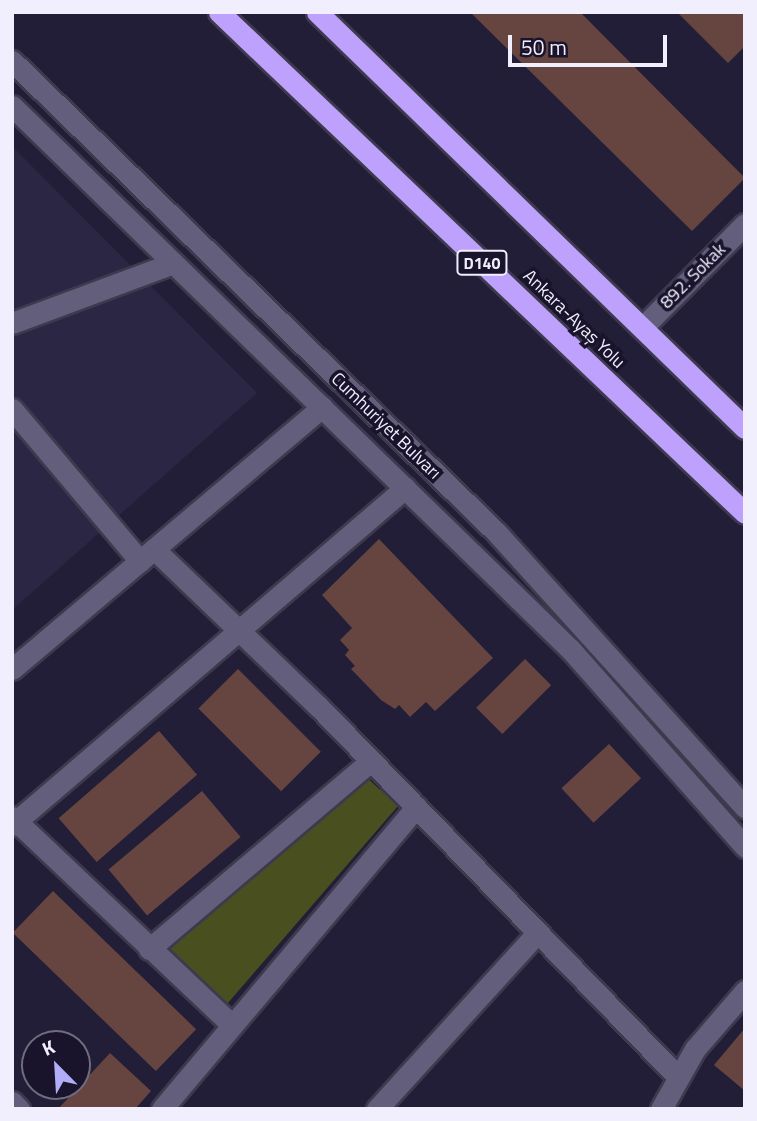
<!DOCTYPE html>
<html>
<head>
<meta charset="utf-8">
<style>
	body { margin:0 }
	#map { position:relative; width:757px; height:1121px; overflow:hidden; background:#221e37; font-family:"Titillium Web",sans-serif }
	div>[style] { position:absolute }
	.built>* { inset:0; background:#2c2645 }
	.green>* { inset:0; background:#494f1e }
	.building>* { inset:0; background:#664541; transform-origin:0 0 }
	.roads { filter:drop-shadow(2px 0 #3e3a4e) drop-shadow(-2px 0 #3e3a4e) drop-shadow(0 2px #3e3a4e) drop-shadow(0 -2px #3e3a4e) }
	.street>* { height:21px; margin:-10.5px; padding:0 10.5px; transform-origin:10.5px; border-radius:10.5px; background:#635e7c }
	.secondary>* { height:21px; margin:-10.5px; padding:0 10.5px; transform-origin:10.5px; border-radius:10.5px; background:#635e7c }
	.highway>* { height:21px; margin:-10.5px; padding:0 10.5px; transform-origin:10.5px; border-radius:10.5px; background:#bea1fc }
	span { translate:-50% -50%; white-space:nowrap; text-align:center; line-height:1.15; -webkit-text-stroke:7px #19142c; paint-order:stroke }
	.shield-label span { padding:2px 5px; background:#19142c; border:2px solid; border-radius:5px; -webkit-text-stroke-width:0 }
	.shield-label { font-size:16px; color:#f1effd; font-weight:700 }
	.street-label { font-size:18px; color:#f1effd }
	.frame { position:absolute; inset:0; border:14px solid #f1effd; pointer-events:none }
	.north { position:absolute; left:21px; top:1030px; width:70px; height:70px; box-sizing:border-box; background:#19142c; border:2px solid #6f6c80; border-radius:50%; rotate:336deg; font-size:19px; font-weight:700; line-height:28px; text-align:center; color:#f1effd }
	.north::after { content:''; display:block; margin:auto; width:24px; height:32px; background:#b2adf9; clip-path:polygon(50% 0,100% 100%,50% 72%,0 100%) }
	.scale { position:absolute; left:508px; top:35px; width:159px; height:32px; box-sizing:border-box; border:4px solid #f1effd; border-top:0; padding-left:9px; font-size:21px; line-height:24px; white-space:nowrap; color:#f1effd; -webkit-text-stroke:5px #19142c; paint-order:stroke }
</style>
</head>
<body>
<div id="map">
	<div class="built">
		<div style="clip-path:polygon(12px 146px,257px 393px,12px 610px)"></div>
	</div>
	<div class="green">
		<div style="clip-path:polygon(364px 775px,398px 806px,227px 1004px,164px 949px)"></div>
	</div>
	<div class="building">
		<div style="clip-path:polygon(470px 12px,580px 12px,745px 178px,692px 231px)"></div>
		<div style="clip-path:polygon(677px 12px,745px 12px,745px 46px,728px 63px)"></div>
		<div style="clip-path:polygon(379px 539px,493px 658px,435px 711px,426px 702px,410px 717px,399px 705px,395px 709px,381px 700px,351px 669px,355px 666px,345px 655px,349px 650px,340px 640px,352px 628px,322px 595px)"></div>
		<div style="left:525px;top:659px;width:37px;height:69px;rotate:45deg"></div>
		<div style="left:238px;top:669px;width:117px;height:56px;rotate:45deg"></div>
		<div style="left:159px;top:731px;width:58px;height:133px;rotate:49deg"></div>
		<div style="left:609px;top:744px;width:47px;height:65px;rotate:47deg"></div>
		<div style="left:202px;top:791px;width:60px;height:122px;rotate:50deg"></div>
		<div style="left:53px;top:891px;width:199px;height:58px;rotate:44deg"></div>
		<div style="clip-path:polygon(745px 1028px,745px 1091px,714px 1065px)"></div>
		<div style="clip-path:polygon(110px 1053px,151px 1091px,135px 1109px,58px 1109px)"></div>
	</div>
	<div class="roads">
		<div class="street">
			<div style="left:12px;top:323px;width:172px;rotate:-20.4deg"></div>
			<div style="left:642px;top:328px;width:146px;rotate:-45.3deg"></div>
			<div style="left:12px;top:409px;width:199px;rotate:49.9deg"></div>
			<div style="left:154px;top:549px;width:230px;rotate:43.8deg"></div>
			<div style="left:320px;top:708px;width:514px;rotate:45.87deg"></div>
			<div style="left:12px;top:669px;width:406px;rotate:-40.2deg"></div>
			<div style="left:12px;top:817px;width:303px;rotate:43.4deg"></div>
			<div style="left:12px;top:825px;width:518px;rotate:-40.61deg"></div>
			<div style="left:149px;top:949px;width:291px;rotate:-40.3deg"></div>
			<div style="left:162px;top:1109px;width:395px;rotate:-49.9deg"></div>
			<div style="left:377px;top:1109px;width:239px;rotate:-47.7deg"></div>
			<div style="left:661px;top:1109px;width:69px;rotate:-60.5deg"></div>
			<div style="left:695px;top:1049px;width:77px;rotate:-49.2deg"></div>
		</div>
		<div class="secondary">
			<div style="left:12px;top:61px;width:677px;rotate:44.22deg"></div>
			<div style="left:497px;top:533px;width:370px;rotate:47.9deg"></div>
			<div style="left:12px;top:106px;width:780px;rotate:44.22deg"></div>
			<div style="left:571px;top:650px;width:263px;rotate:48.5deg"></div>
			<div style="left:12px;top:1102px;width:10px;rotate:45deg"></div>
		</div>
		<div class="highway">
			<div style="left:219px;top:12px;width:726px;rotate:43.61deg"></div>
			<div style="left:317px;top:12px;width:597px;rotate:44.19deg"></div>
		</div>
	</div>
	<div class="shield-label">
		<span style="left:482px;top:263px">D140</span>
	</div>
	<div class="street-label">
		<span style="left:693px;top:276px;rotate:-45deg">892. Sokak</span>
		<span style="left:574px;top:319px;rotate:44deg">Ankara-Ayaş Yolu</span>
		<span style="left:386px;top:426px;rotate:44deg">Cumhuriyet Bulvarı</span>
	</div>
	<div class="frame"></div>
	<div class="north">K</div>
	<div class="scale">50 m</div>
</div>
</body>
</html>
